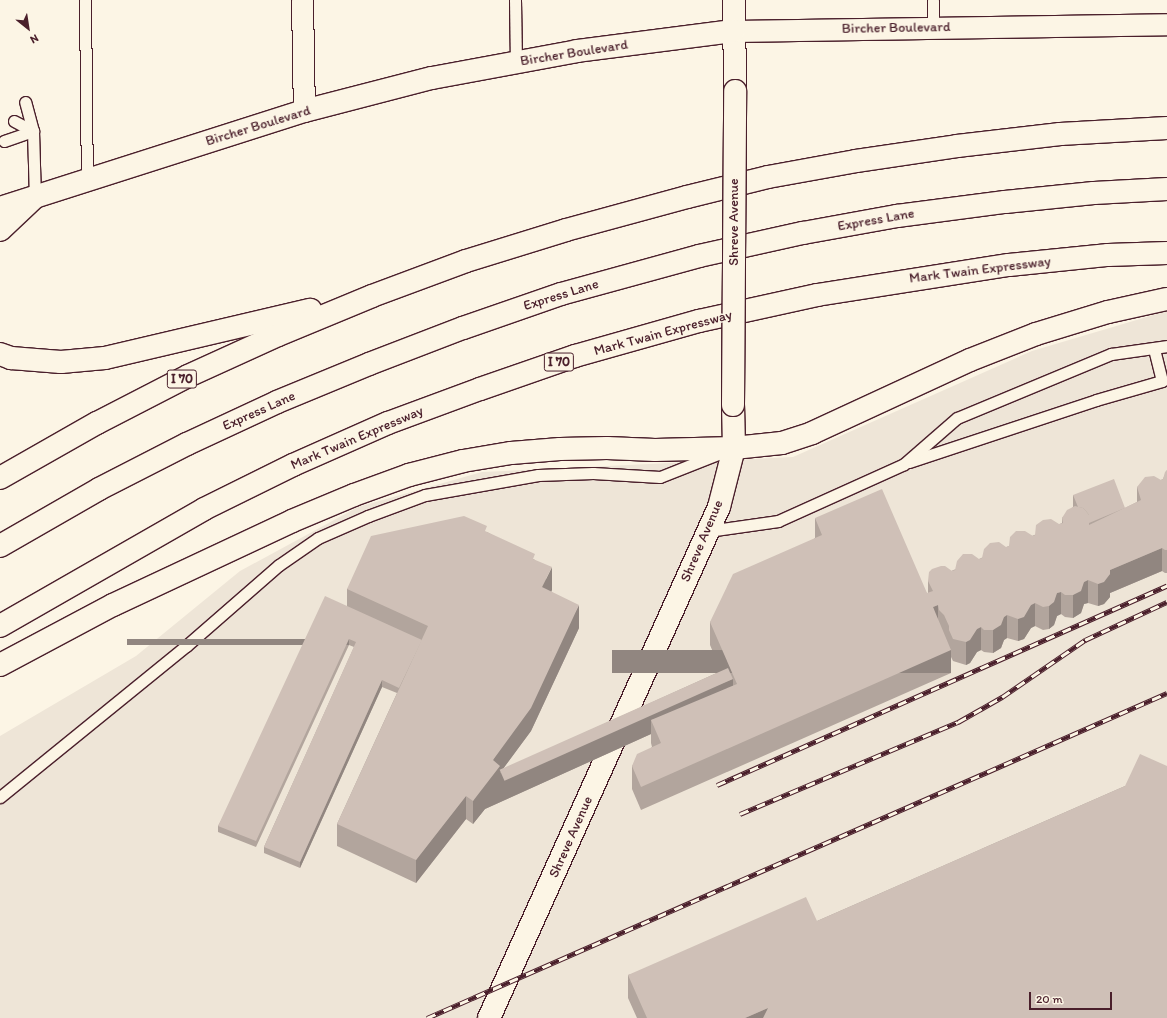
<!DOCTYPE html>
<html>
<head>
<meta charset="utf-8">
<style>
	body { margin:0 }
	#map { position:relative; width:1167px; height:1018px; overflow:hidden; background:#fcf5e5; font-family:Itim,sans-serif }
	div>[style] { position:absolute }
	.built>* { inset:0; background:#eee5d7 }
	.roads { filter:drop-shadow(1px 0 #4a1f2b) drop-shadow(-1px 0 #4a1f2b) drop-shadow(0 1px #4a1f2b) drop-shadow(0 -1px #4a1f2b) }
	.lane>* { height:11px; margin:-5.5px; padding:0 5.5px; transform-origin:5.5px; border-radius:5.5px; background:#fcf5e5 }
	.street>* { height:21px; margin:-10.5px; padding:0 10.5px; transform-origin:10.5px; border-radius:10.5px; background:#fcf5e5 }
	.secondary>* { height:22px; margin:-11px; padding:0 11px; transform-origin:11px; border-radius:11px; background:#fcf5e5 }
	.highway>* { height:22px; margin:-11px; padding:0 11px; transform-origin:11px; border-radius:11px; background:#fcf5e5 }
	.rail>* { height:4.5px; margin-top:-2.25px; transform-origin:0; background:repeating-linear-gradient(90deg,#fcf5e5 0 9px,#4a1f2b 0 18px); box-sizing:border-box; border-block:1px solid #4a1f2b }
	.bridges { filter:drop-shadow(1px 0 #4a1f2b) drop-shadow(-1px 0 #4a1f2b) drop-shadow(0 1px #4a1f2b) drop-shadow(0 -1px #4a1f2b) }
	.secondary-bridge>* { height:22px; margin:-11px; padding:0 11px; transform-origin:11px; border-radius:11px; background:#fcf5e5 }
	.wall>* { inset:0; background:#b2a59d }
	.shaded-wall>* { inset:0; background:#918680; transform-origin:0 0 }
	.building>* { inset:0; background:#cfc0b7; transform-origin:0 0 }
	span { translate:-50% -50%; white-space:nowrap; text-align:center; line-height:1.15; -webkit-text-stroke:3px #fcf5e5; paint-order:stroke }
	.shield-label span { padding:1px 3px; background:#fcf5e5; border:1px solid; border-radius:3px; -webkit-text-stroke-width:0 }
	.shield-label { font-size:13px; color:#4a1f2b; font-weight:700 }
	.street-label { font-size:14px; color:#4a1f2b }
	.north { position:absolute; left:8px; top:8px; width:40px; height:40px; -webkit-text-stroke:3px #fcf5e5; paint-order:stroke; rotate:150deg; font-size:11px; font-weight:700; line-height:16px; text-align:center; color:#4a1f2b }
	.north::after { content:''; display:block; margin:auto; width:14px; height:18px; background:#4a1f2b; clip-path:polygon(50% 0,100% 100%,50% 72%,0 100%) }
	.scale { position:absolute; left:1029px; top:992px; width:83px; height:18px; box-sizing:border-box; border:2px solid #4a1f2b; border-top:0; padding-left:5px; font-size:12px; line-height:14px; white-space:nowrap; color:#4a1f2b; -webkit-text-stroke:3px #fcf5e5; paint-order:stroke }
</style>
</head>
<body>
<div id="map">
	<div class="built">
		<div style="clip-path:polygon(1167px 311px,1167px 1018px,0 1018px,0 736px,136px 656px,240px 571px,358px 507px,482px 472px,793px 457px,1032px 351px)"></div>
	</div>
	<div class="roads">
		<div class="lane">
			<div style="left:85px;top:0;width:181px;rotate:89.4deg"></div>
			<div style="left:515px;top:0;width:62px;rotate:89.1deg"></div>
			<div style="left:933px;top:28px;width:28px;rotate:-90deg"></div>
			<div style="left:14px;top:121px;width:21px;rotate:28deg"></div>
			<div style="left:33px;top:131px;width:66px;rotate:88.3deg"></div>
			<div style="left:4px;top:141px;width:31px;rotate:-19deg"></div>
			<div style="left:33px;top:131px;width:30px;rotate:-105deg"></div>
			<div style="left:909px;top:462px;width:197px;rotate:-18.3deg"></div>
			<div style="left:1096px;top:400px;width:69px;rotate:-16.1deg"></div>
			<div style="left:1162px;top:381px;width:34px;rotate:-104deg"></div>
			<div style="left:708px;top:531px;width:71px;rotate:-8.1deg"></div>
			<div style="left:778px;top:521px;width:138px;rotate:-24.3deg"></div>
			<div style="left:904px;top:464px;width:70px;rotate:-41deg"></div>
			<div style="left:957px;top:418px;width:167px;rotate:-22.6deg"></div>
			<div style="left:1111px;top:354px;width:57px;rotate:-8.1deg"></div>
			<div style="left:0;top:797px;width:240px;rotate:-39.1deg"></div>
			<div style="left:186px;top:646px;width:123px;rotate:-41.1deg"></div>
			<div style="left:279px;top:565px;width:47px;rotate:-34.7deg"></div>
			<div style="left:318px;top:538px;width:55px;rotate:-23.7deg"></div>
			<div style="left:368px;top:516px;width:61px;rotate:-20.2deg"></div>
			<div style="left:425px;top:495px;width:115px;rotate:-10deg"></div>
			<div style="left:538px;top:475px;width:55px;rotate:-2.1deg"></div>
			<div style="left:593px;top:473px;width:67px;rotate:3.4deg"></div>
			<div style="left:660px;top:477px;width:62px;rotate:-21.6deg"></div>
		</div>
		<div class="street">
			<div style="left:302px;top:0;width:111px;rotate:89deg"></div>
			<div style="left:734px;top:31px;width:433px;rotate:-0.9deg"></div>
		</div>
		<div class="secondary">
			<div style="left:734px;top:0;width:91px;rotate:89.4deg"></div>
			<div style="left:0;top:208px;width:319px;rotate:-17.7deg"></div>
			<div style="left:304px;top:111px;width:132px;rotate:-14.5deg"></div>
			<div style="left:432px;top:78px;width:147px;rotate:-10.5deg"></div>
			<div style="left:577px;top:51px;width:158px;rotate:-7.3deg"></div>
			<div style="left:489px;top:1018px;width:560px;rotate:-65.77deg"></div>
			<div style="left:719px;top:507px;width:61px;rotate:-75.7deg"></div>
			<div style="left:734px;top:448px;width:43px;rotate:-91.3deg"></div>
		</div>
		<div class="highway">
			<div style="left:0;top:230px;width:48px;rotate:-43.3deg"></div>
			<div style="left:0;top:354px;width:12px;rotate:20deg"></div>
			<div style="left:11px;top:358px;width:50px;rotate:4.6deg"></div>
			<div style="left:61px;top:362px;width:44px;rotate:-5.2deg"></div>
			<div style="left:105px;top:358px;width:211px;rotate:-13.2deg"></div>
			<div style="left:0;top:478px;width:112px;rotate:-29.6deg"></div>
			<div style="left:97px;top:423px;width:102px;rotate:-27.3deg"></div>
			<div style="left:188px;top:376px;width:99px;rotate:-24.5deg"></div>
			<div style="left:278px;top:335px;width:102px;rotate:-22.5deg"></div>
			<div style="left:372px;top:296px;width:100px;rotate:-20.4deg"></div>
			<div style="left:466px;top:261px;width:105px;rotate:-17.2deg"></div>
			<div style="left:566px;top:230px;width:125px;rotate:-15.3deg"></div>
			<div style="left:687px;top:197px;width:83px;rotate:-13.9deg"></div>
			<div style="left:768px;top:177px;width:89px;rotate:-10.3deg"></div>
			<div style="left:856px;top:161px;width:102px;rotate:-8.4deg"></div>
			<div style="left:957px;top:146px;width:104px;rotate:-6.6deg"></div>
			<div style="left:1060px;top:134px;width:107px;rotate:-3.2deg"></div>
			<div style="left:0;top:546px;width:114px;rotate:-29.9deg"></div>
			<div style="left:99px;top:489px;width:99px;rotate:-27.1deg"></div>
			<div style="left:187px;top:444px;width:99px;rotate:-25deg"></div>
			<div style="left:277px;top:402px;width:100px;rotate:-22.4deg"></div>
			<div style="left:369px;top:364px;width:101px;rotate:-21deg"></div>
			<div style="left:463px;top:328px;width:104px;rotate:-19.1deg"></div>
			<div style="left:561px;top:294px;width:143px;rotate:-15.4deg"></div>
			<div style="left:699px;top:256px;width:107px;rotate:-12.5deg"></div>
			<div style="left:803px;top:233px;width:96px;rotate:-10.3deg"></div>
			<div style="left:897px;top:216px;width:109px;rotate:-7.4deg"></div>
			<div style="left:1005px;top:202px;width:89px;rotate:-5.8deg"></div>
			<div style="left:1094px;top:193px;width:73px;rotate:-3.1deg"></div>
			<div style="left:0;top:626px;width:235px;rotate:-29.8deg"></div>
			<div style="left:204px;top:509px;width:99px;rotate:-26.3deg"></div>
			<div style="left:293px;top:465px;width:104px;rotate:-23.9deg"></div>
			<div style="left:388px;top:423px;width:98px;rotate:-20.3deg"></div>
			<div style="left:480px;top:389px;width:101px;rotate:-19.2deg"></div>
			<div style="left:575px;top:356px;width:129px;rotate:-15.8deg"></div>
			<div style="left:699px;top:321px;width:121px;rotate:-12.4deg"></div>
			<div style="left:817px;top:295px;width:194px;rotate:-8.9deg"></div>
			<div style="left:1009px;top:265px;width:100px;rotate:-5.8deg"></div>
			<div style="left:1108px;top:255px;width:59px;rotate:-1.9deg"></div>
			<div style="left:0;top:665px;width:128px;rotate:-28deg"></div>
			<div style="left:113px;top:605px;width:198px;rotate:-25.1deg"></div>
			<div style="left:292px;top:521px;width:67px;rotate:-22.8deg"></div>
			<div style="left:354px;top:495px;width:59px;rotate:-20deg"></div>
			<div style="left:409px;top:475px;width:56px;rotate:-14.5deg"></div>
			<div style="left:463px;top:461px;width:49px;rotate:-9.5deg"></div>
			<div style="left:511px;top:453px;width:49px;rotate:-4.7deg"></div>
			<div style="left:560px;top:449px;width:47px;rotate:-1.2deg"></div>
			<div style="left:607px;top:448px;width:48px;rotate:2.4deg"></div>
			<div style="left:655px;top:450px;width:79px;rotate:-1.5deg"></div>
			<div style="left:734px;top:448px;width:48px;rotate:-5.9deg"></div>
			<div style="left:782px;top:443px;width:32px;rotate:-18deg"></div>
			<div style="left:812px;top:433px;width:174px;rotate:-24.8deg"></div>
			<div style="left:970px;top:360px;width:71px;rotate:-21.5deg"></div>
			<div style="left:1036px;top:334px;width:75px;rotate:-17deg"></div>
			<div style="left:1108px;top:312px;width:60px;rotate:-12.4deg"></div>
		</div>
	</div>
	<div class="rail">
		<div style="left:717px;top:785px;width:492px;rotate:-23.9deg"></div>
		<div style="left:740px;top:814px;width:237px;rotate:-22.9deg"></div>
		<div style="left:958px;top:722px;width:51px;rotate:-29.6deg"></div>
		<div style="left:1002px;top:697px;width:101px;rotate:-34.5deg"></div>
		<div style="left:1085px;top:640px;width:90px;rotate:-24.9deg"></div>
		<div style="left:427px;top:1018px;width:808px;rotate:-23.71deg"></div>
	</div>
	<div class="bridges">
		<div class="secondary-bridge">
			<div style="left:733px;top:405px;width:314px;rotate:-89.6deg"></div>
		</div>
	</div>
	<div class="wall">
		<div style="clip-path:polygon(1167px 470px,1167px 573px,1165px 573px,1162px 571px,1110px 593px,1110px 597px,1104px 604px,1098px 606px,1088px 603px,1084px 604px,1081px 613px,1073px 618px,1065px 617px,1061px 614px,1057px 616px,1054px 625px,1049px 629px,1043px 630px,1035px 626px,1031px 628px,1024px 639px,1018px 641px,1007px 638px,1004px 640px,1001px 648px,993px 653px,984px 652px,981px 650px,977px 652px,970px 663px,966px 665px,953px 661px,951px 657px,951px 673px,641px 810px,632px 789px,632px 766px,652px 747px,651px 743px,651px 734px,485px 809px,473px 824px,466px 819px,416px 883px,337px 846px,337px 824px,397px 693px,382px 687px,300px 868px,264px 853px,264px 847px,354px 647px,349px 645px,256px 847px,218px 832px,218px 826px,347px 606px,347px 589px,487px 532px,535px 560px,552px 590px,551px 591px,579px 628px,531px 731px,502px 770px,721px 671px,710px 645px,710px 622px,815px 538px,815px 518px,927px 593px,928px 593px,928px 581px,1062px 523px,1062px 518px,1073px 507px,1073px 495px,1125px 508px,1137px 502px,1137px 487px,1161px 480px,1163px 479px)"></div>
		<div style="clip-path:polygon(1125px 786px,1167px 1018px,637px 1018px,628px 998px,628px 975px,817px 921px)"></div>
	</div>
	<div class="shaded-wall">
		<div style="clip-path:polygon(1162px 548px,1162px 571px,1110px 593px,1110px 570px)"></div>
		<div style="clip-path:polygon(552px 567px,552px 590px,542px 610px,542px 587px)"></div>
		<div style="clip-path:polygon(1110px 574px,1110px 597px,1104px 604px,1098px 606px,1098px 584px)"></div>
		<div style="clip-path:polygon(1088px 580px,1088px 603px,1084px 604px,1081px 613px,1073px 618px,1073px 595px,1084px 582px)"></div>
		<div style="clip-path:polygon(1061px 592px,1061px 614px,1057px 616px,1054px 625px,1049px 629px,1049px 606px,1057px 593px)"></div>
		<div style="clip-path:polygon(1035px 603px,1035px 626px,1031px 628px,1024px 639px,1018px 641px,1018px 619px,1031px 605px)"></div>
		<div style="clip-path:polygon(579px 605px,579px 628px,531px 731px,500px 773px,733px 679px,733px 697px,651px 720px,651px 734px,485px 809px,473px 824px,473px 801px,493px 760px)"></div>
		<div style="clip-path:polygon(938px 605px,938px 628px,933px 607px)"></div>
		<div style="clip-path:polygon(1007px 615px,1007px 638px,1004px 640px,1001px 648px,993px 653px,993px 630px,1004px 617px)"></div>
		<div style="clip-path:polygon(981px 627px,981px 650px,977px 652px,970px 663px,966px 665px,966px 642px,977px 629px)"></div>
		<div style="left:349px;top:639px;width:6px;height:222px;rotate:90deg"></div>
		<div style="left:951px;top:650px;width:23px;height:339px;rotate:90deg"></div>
		<div style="clip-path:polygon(382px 680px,382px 687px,300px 868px,300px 862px)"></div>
		<div style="clip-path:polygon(466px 796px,466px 819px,416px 883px,416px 860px)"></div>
		<div style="clip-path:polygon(768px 1008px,768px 1018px,745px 1018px)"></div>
	</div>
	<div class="building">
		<div style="clip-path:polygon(1167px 470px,1167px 550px,1165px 550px,1162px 548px,1110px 570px,1110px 574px,1104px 582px,1098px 584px,1088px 580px,1084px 582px,1081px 591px,1073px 595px,1065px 595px,1061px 592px,1057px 593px,1054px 602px,1049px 606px,1043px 607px,1035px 603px,1031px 605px,1024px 617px,1018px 619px,1007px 615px,1004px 617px,1001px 625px,993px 630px,984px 630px,981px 627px,977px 629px,970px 640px,966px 642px,953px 639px,949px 630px,949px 626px,944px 615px,939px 610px,938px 605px,933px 607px,951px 650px,641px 787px,632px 766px,637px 754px,661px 743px,651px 720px,737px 684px,710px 622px,733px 574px,822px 535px,815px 518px,882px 489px,927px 593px,933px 591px,928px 581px,929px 572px,932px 569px,941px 566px,945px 566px,952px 571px,955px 570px,957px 561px,963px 554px,972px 554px,979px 559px,982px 558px,984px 549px,990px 543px,999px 542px,1006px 547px,1009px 546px,1010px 537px,1016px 531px,1025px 531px,1033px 536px,1035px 535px,1036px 525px,1043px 520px,1051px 519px,1059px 524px,1063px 523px,1062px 518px,1067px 510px,1075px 506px,1083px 508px,1086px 511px,1089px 515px,1089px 525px,1141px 500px,1137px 487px,1145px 477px,1154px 476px,1161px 480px,1163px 479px,1165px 472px)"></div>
		<div style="clip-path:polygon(1114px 479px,1125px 508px,1089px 523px,1089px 515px,1086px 511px,1083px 508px,1078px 507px,1073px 495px)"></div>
		<div style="clip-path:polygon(464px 516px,487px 526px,485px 531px,535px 554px,533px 559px,552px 567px,542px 587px,579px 605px,531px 708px,493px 760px,500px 766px,473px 801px,466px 796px,416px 860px,337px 824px,428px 626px,347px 589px,371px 536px)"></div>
		<div style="clip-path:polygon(325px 596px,422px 640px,399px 688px,382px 680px,300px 862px,264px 847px,356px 642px,349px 639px,256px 841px,218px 826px)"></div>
		<div style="left:728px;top:668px;width:12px;height:250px;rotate:66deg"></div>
		<div style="clip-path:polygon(1140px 754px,1167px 766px,1167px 1018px,763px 1018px,768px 1008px,745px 1018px,647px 1018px,628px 975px,806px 897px,817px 921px,1125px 786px)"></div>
	</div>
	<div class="shield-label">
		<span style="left:559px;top:362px">I 70</span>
		<span style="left:182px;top:379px">I 70</span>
	</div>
	<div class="street-label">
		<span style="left:896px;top:28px;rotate:-1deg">Bircher Boulevard</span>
		<span style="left:574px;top:53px;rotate:-9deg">Bircher Boulevard</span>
		<span style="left:258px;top:126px;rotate:-17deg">Bircher Boulevard</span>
		<span style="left:876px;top:220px;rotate:-10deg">Express Lane</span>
		<span style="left:734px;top:222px;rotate:-90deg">Shreve Avenue</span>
		<span style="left:980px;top:270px;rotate:-7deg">Mark Twain Expressway</span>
		<span style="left:561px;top:295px;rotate:-17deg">Express Lane</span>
		<span style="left:663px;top:333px;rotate:-15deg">Mark Twain Expressway</span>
		<span style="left:259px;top:411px;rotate:-24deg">Express Lane</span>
		<span style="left:357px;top:438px;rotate:-23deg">Mark Twain Expressway</span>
		<span style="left:702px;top:541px;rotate:-67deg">Shreve Avenue</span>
		<span style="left:571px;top:837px;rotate:-66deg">Shreve Avenue</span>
	</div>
	<div class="north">N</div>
	<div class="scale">20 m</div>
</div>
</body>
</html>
